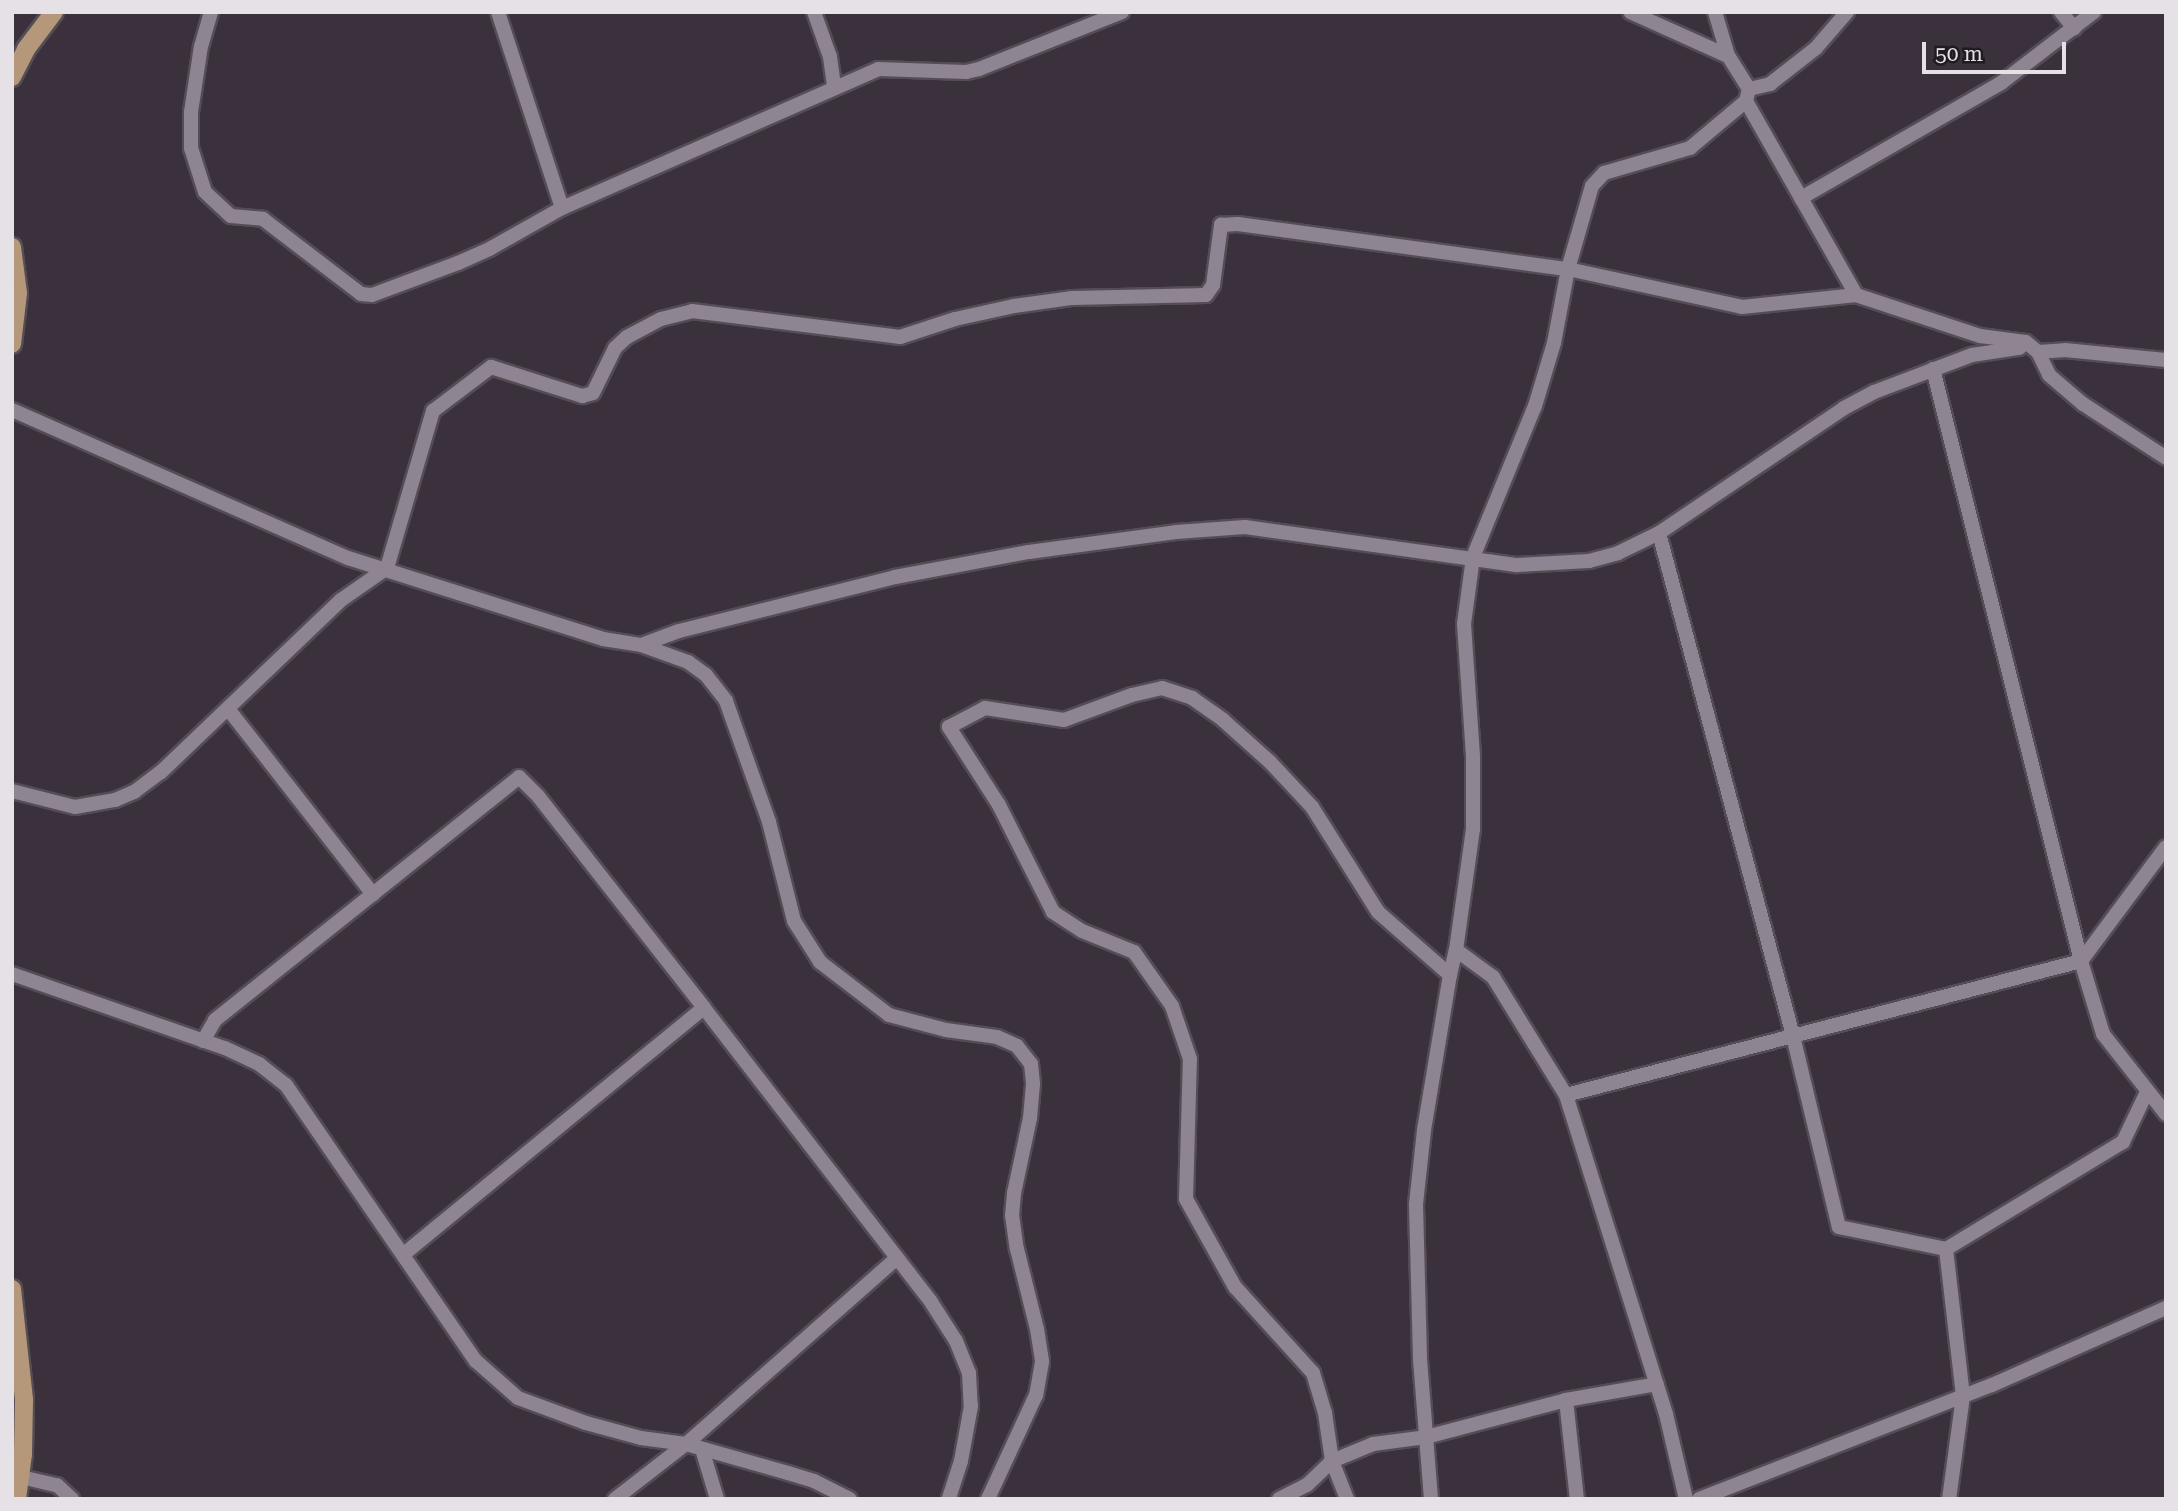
<!DOCTYPE html>
<html>
<head>
<meta charset="utf-8">
<style>
	body { margin:0 }
	#map { position:relative; width:2178px; height:1511px; overflow:hidden; background:#3b313c; font-family:"Roboto Serif",serif }
	div>[style] { position:absolute }
	.roads { filter:drop-shadow(2px 0 #554d56) drop-shadow(-2px 0 #554d56) drop-shadow(0 2px #554d56) drop-shadow(0 -2px #554d56) }
	.minor>* { height:14px; margin:-7px; padding:0 7px; transform-origin:7px; border-radius:7px; background:#8f8491 }
	.tertiary>* { height:14px; margin:-7px; padding:0 7px; transform-origin:7px; border-radius:7px; background:#8f8491 }
	.primary>* { height:18px; margin:-9px; padding:0 9px; transform-origin:9px; border-radius:9px; background:#b5987a }
	span { translate:-50% -50%; white-space:nowrap; text-align:center; line-height:1.15; -webkit-text-stroke:6px #1f1b20; paint-order:stroke }
	.frame { position:absolute; inset:0; border:14px solid #e6e0e7; pointer-events:none }
	.scale { position:absolute; left:1922px; top:42px; width:144px; height:32px; box-sizing:border-box; border:4px solid #e6e0e7; border-top:0; padding-left:9px; font-size:21px; line-height:24px; white-space:nowrap; color:#e6e0e7; -webkit-text-stroke:5px #1f1b20; paint-order:stroke }
</style>
</head>
<body>
<div id="map">
	<div class="roads">
		<div class="minor">
			<div style="left:211px;top:12px;width:35px;rotate:106deg"></div>
			<div style="left:201px;top:46px;width:67px;rotate:98.6deg"></div>
			<div style="left:191px;top:112px;width:36px;rotate:90deg"></div>
			<div style="left:191px;top:148px;width:46px;rotate:72.3deg"></div>
			<div style="left:205px;top:192px;width:35px;rotate:43deg"></div>
			<div style="left:231px;top:216px;width:32px;rotate:5deg"></div>
			<div style="left:263px;top:219px;width:123px;rotate:37.4deg"></div>
			<div style="left:361px;top:294px;width:11px;rotate:5deg"></div>
			<div style="left:372px;top:295px;width:92px;rotate:-20.4deg"></div>
			<div style="left:458px;top:263px;width:36px;rotate:-24deg"></div>
			<div style="left:491px;top:248px;width:81px;rotate:-29.4deg"></div>
			<div style="left:562px;top:208px;width:345px;rotate:-23.7deg"></div>
			<div style="left:878px;top:69px;width:88px;rotate:2deg"></div>
			<div style="left:966px;top:72px;width:13px;rotate:-13deg"></div>
			<div style="left:979px;top:69px;width:154px;rotate:-21.7deg"></div>
			<div style="left:498px;top:12px;width:206px;rotate:71.9deg"></div>
			<div style="left:814px;top:12px;width:48px;rotate:70.4deg"></div>
			<div style="left:830px;top:57px;width:30px;rotate:82deg"></div>
			<div style="left:1715px;top:12px;width:46px;rotate:73.5deg"></div>
			<div style="left:2061px;top:12px;width:21px;rotate:51deg"></div>
			<div style="left:1749px;top:89px;width:22px;rotate:-13deg"></div>
			<div style="left:1770px;top:84px;width:58px;rotate:-38deg"></div>
			<div style="left:1816px;top:48px;width:48px;rotate:-49.3deg"></div>
			<div style="left:1746px;top:101px;width:223px;rotate:60.4deg"></div>
			<div style="left:1801px;top:198px;width:231px;rotate:-29.9deg"></div>
			<div style="left:2001px;top:83px;width:117px;rotate:-37.4deg"></div>
			<div style="left:2038px;top:352px;width:27px;rotate:-4deg"></div>
			<div style="left:2065px;top:350px;width:101px;rotate:5.7deg"></div>
			<div style="left:1933px;top:369px;width:610px;rotate:75.96deg"></div>
			<div style="left:2081px;top:961px;width:76px;rotate:73.2deg"></div>
			<div style="left:2103px;top:1034px;width:102px;rotate:51.8deg"></div>
			<div style="left:12px;top:410px;width:367px;rotate:23.8deg"></div>
			<div style="left:348px;top:558px;width:268px;rotate:17.6deg"></div>
			<div style="left:603px;top:639px;width:38px;rotate:9deg"></div>
			<div style="left:641px;top:645px;width:50px;rotate:19.9deg"></div>
			<div style="left:688px;top:662px;width:22px;rotate:36deg"></div>
			<div style="left:706px;top:675px;width:33px;rotate:52deg"></div>
			<div style="left:726px;top:701px;width:128px;rotate:70.4deg"></div>
			<div style="left:769px;top:822px;width:102px;rotate:75.8deg"></div>
			<div style="left:794px;top:921px;width:49px;rotate:57.6deg"></div>
			<div style="left:820px;top:962px;width:87px;rotate:37.5deg"></div>
			<div style="left:889px;top:1015px;width:59px;rotate:14.7deg"></div>
			<div style="left:946px;top:1030px;width:51px;rotate:7.8deg"></div>
			<div style="left:997px;top:1037px;width:22px;rotate:24deg"></div>
			<div style="left:1017px;top:1046px;width:23px;rotate:52deg"></div>
			<div style="left:1031px;top:1064px;width:20px;rotate:84deg"></div>
			<div style="left:1033px;top:1084px;width:34px;rotate:95deg"></div>
			<div style="left:1030px;top:1118px;width:77px;rotate:102deg"></div>
			<div style="left:1014px;top:1193px;width:22px;rotate:95deg"></div>
			<div style="left:1012px;top:1215px;width:34px;rotate:82deg"></div>
			<div style="left:1017px;top:1249px;width:82px;rotate:76deg"></div>
			<div style="left:1037px;top:1329px;width:33px;rotate:81deg"></div>
			<div style="left:1042px;top:1362px;width:34px;rotate:100deg"></div>
			<div style="left:1036px;top:1395px;width:115px;rotate:114.8deg"></div>
			<div style="left:1659px;top:533px;width:521px;rotate:75.08deg"></div>
			<div style="left:1793px;top:1036px;width:196px;rotate:76.5deg"></div>
			<div style="left:1839px;top:1227px;width:109px;rotate:11.6deg"></div>
			<div style="left:1946px;top:1249px;width:148px;rotate:83.4deg"></div>
			<div style="left:1963px;top:1396px;width:104px;rotate:97.7deg"></div>
			<div style="left:1473px;top:557px;width:163px;rotate:-67.7deg"></div>
			<div style="left:1535px;top:406px;width:66px;rotate:-73.2deg"></div>
			<div style="left:1554px;top:343px;width:75px;rotate:-79.3deg"></div>
			<div style="left:1568px;top:269px;width:86px;rotate:-73.9deg"></div>
			<div style="left:1592px;top:186px;width:18px;rotate:-47deg"></div>
			<div style="left:1604px;top:173px;width:90px;rotate:-16.2deg"></div>
			<div style="left:1690px;top:148px;width:73px;rotate:-40deg"></div>
			<div style="left:1746px;top:101px;width:12px;rotate:-76deg"></div>
			<div style="left:1749px;top:89px;width:39px;rotate:-122deg"></div>
			<div style="left:1728px;top:56px;width:107px;rotate:-155.8deg"></div>
			<div style="left:641px;top:645px;width:40px;rotate:-20.2deg"></div>
			<div style="left:679px;top:631px;width:223px;rotate:-14deg"></div>
			<div style="left:895px;top:577px;width:136px;rotate:-10.6deg"></div>
			<div style="left:1029px;top:552px;width:148px;rotate:-7.7deg"></div>
			<div style="left:1176px;top:532px;width:69px;rotate:-4.1deg"></div>
			<div style="left:1245px;top:527px;width:275px;rotate:8deg"></div>
			<div style="left:1517px;top:565px;width:72px;rotate:-3.2deg"></div>
			<div style="left:1589px;top:561px;width:30px;rotate:-15deg"></div>
			<div style="left:1618px;top:553px;width:46px;rotate:-26deg"></div>
			<div style="left:1659px;top:533px;width:223px;rotate:-34deg"></div>
			<div style="left:1844px;top:408px;width:34px;rotate:-28deg"></div>
			<div style="left:1874px;top:392px;width:105px;rotate:-20.7deg"></div>
			<div style="left:1972px;top:355px;width:48px;rotate:-8.5deg"></div>
			<div style="left:2019px;top:348px;width:8px;rotate:-40deg"></div>
			<div style="left:229px;top:710px;width:234px;rotate:52deg"></div>
			<div style="left:12px;top:791px;width:65px;rotate:14.3deg"></div>
			<div style="left:75px;top:807px;width:41px;rotate:-9.9deg"></div>
			<div style="left:115px;top:800px;width:21px;rotate:-23deg"></div>
			<div style="left:134px;top:792px;width:34px;rotate:-37deg"></div>
			<div style="left:161px;top:772px;width:249px;rotate:-43.7deg"></div>
			<div style="left:341px;top:600px;width:56px;rotate:-34.8deg"></div>
			<div style="left:387px;top:568px;width:164px;rotate:-73.7deg"></div>
			<div style="left:433px;top:411px;width:73px;rotate:-37.2deg"></div>
			<div style="left:491px;top:367px;width:96px;rotate:17.7deg"></div>
			<div style="left:582px;top:396px;width:11px;rotate:-15deg"></div>
			<div style="left:593px;top:393px;width:50px;rotate:-63.9deg"></div>
			<div style="left:615px;top:348px;width:16px;rotate:-43deg"></div>
			<div style="left:627px;top:337px;width:38px;rotate:-28deg"></div>
			<div style="left:661px;top:319px;width:32px;rotate:-14deg"></div>
			<div style="left:692px;top:311px;width:210px;rotate:7.1deg"></div>
			<div style="left:900px;top:337px;width:58px;rotate:-18.1deg"></div>
			<div style="left:955px;top:319px;width:60px;rotate:-12.4deg"></div>
			<div style="left:1014px;top:306px;width:59px;rotate:-7.9deg"></div>
			<div style="left:1072px;top:298px;width:134px;rotate:-1.3deg"></div>
			<div style="left:1206px;top:295px;width:12px;rotate:-55deg"></div>
			<div style="left:1213px;top:285px;width:61px;rotate:-82.4deg"></div>
			<div style="left:1221px;top:225px;width:17px;rotate:-3deg"></div>
			<div style="left:1238px;top:224px;width:333px;rotate:7.8deg"></div>
			<div style="left:1568px;top:269px;width:178px;rotate:12.3deg"></div>
			<div style="left:1742px;top:307px;width:115px;rotate:-6deg"></div>
			<div style="left:1856px;top:295px;width:131px;rotate:18.3deg"></div>
			<div style="left:1980px;top:336px;width:46px;rotate:7.4deg"></div>
			<div style="left:2026px;top:342px;width:16px;rotate:40deg"></div>
			<div style="left:2038px;top:352px;width:25px;rotate:64deg"></div>
			<div style="left:2049px;top:375px;width:45px;rotate:40.5deg"></div>
			<div style="left:2083px;top:404px;width:99px;rotate:33deg"></div>
			<div style="left:12px;top:974px;width:225px;rotate:19.2deg"></div>
			<div style="left:225px;top:1048px;width:38px;rotate:25deg"></div>
			<div style="left:259px;top:1064px;width:34px;rotate:38deg"></div>
			<div style="left:286px;top:1085px;width:335px;rotate:55.5deg"></div>
			<div style="left:476px;top:1361px;width:56px;rotate:41.4deg"></div>
			<div style="left:518px;top:1398px;width:72px;rotate:20.2deg"></div>
			<div style="left:586px;top:1423px;width:57px;rotate:15.3deg"></div>
			<div style="left:641px;top:1438px;width:45px;rotate:7.6deg"></div>
			<div style="left:686px;top:1444px;width:106px;rotate:15.9deg"></div>
			<div style="left:788px;top:1473px;width:27px;rotate:17deg"></div>
			<div style="left:814px;top:1481px;width:40px;rotate:26.6deg"></div>
			<div style="left:203px;top:1041px;width:24px;rotate:-60deg"></div>
			<div style="left:215px;top:1020px;width:389px;rotate:-38.6deg"></div>
			<div style="left:519px;top:777px;width:27px;rotate:45deg"></div>
			<div style="left:538px;top:796px;width:269px;rotate:51.9deg"></div>
			<div style="left:704px;top:1008px;width:371px;rotate:52.3deg"></div>
			<div style="left:931px;top:1302px;width:46px;rotate:57.3deg"></div>
			<div style="left:956px;top:1341px;width:35px;rotate:68deg"></div>
			<div style="left:969px;top:1373px;width:33px;rotate:87deg"></div>
			<div style="left:971px;top:1406px;width:56px;rotate:100.3deg"></div>
			<div style="left:961px;top:1461px;width:40px;rotate:108deg"></div>
			<div style="left:1566px;top:1095px;width:532px;rotate:-14.58deg"></div>
			<div style="left:2081px;top:961px;width:142px;rotate:-53.3deg"></div>
			<div style="left:1946px;top:1249px;width:207px;rotate:-31.2deg"></div>
			<div style="left:2123px;top:1142px;width:55px;rotate:-64.4deg"></div>
			<div style="left:404px;top:1254px;width:388px;rotate:-39.4deg"></div>
			<div style="left:1566px;top:1400px;width:100px;rotate:83.7deg"></div>
			<div style="left:702px;top:1449px;width:52px;rotate:73.3deg"></div>
			<div style="left:21px;top:1477px;width:37px;rotate:13deg"></div>
			<div style="left:57px;top:1485px;width:21px;rotate:43deg"></div>
			<div style="left:615px;top:1499px;width:90px;rotate:-37.8deg"></div>
			<div style="left:686px;top:1444px;width:281px;rotate:-41.4deg"></div>
			<div style="left:1279px;top:1499px;width:31px;rotate:-27deg"></div>
			<div style="left:1307px;top:1485px;width:35px;rotate:-44deg"></div>
			<div style="left:1332px;top:1461px;width:49px;rotate:-98.3deg"></div>
			<div style="left:1325px;top:1413px;width:42px;rotate:-106.7deg"></div>
			<div style="left:1313px;top:1373px;width:116px;rotate:-132.2deg"></div>
			<div style="left:1235px;top:1287px;width:101px;rotate:-119.1deg"></div>
			<div style="left:1186px;top:1199px;width:140px;rotate:-88.4deg"></div>
			<div style="left:1190px;top:1059px;width:56px;rotate:-108.8deg"></div>
			<div style="left:1172px;top:1006px;width:66px;rotate:-125.1deg"></div>
			<div style="left:1134px;top:952px;width:56px;rotate:-158deg"></div>
			<div style="left:1082px;top:931px;width:35px;rotate:-147deg"></div>
			<div style="left:1053px;top:912px;width:120px;rotate:-116.8deg"></div>
			<div style="left:999px;top:805px;width:93px;rotate:-122.7deg"></div>
			<div style="left:949px;top:727px;width:41px;rotate:-27.8deg"></div>
			<div style="left:985px;top:708px;width:80px;rotate:8.6deg"></div>
			<div style="left:1064px;top:720px;width:72px;rotate:-20.2deg"></div>
			<div style="left:1132px;top:695px;width:31px;rotate:-13deg"></div>
			<div style="left:1162px;top:688px;width:32px;rotate:18deg"></div>
			<div style="left:1192px;top:698px;width:38px;rotate:35deg"></div>
			<div style="left:1223px;top:720px;width:63px;rotate:41.8deg"></div>
			<div style="left:1270px;top:762px;width:62px;rotate:47deg"></div>
			<div style="left:1312px;top:807px;width:124px;rotate:57.8deg"></div>
			<div style="left:1378px;top:912px;width:96px;rotate:41.2deg"></div>
			<div style="left:1450px;top:975px;width:26px;rotate:-77deg"></div>
			<div style="left:1456px;top:950px;width:46px;rotate:36.1deg"></div>
			<div style="left:1493px;top:977px;width:139px;rotate:58.3deg"></div>
			<div style="left:1566px;top:1095px;width:334px;rotate:72.6deg"></div>
			<div style="left:1666px;top:1414px;width:87px;rotate:76.8deg"></div>
			<div style="left:1347px;top:1499px;width:41px;rotate:-111.5deg"></div>
			<div style="left:1332px;top:1461px;width:44px;rotate:-22.5deg"></div>
			<div style="left:1373px;top:1444px;width:53px;rotate:-7.5deg"></div>
			<div style="left:1426px;top:1437px;width:145px;rotate:-14.8deg"></div>
			<div style="left:1566px;top:1400px;width:92px;rotate:-10deg"></div>
			<div style="left:1699px;top:1499px;width:314px;rotate:-21.3deg"></div>
			<div style="left:1992px;top:1385px;width:190px;rotate:-23.9deg"></div>
		</div>
		<div class="tertiary">
			<div style="left:1456px;top:950px;width:122px;rotate:-82deg"></div>
			<div style="left:1473px;top:829px;width:73px;rotate:-90deg"></div>
			<div style="left:1473px;top:756px;width:132px;rotate:-93.9deg"></div>
			<div style="left:1464px;top:624px;width:68px;rotate:-82.3deg"></div>
			<div style="left:1431px;top:1499px;width:141px;rotate:-94.5deg"></div>
			<div style="left:1420px;top:1358px;width:154px;rotate:-91.5deg"></div>
			<div style="left:1416px;top:1204px;width:74px;rotate:-83.8deg"></div>
			<div style="left:1424px;top:1130px;width:157px;rotate:-80.5deg"></div>
		</div>
		<div class="primary">
			<div style="left:12px;top:77px;width:31px;rotate:-63deg"></div>
			<div style="left:26px;top:49px;width:46px;rotate:-52.9deg"></div>
			<div style="left:12px;top:247px;width:46px;rotate:82.6deg"></div>
			<div style="left:18px;top:293px;width:51px;rotate:96.7deg"></div>
			<div style="left:12px;top:1289px;width:112px;rotate:83.8deg"></div>
			<div style="left:24px;top:1400px;width:54px;rotate:91.1deg"></div>
			<div style="left:23px;top:1454px;width:45px;rotate:97.6deg"></div>
		</div>
	</div>
	<div class="frame"></div>
	<div class="scale">50 m</div>
</div>
</body>
</html>
